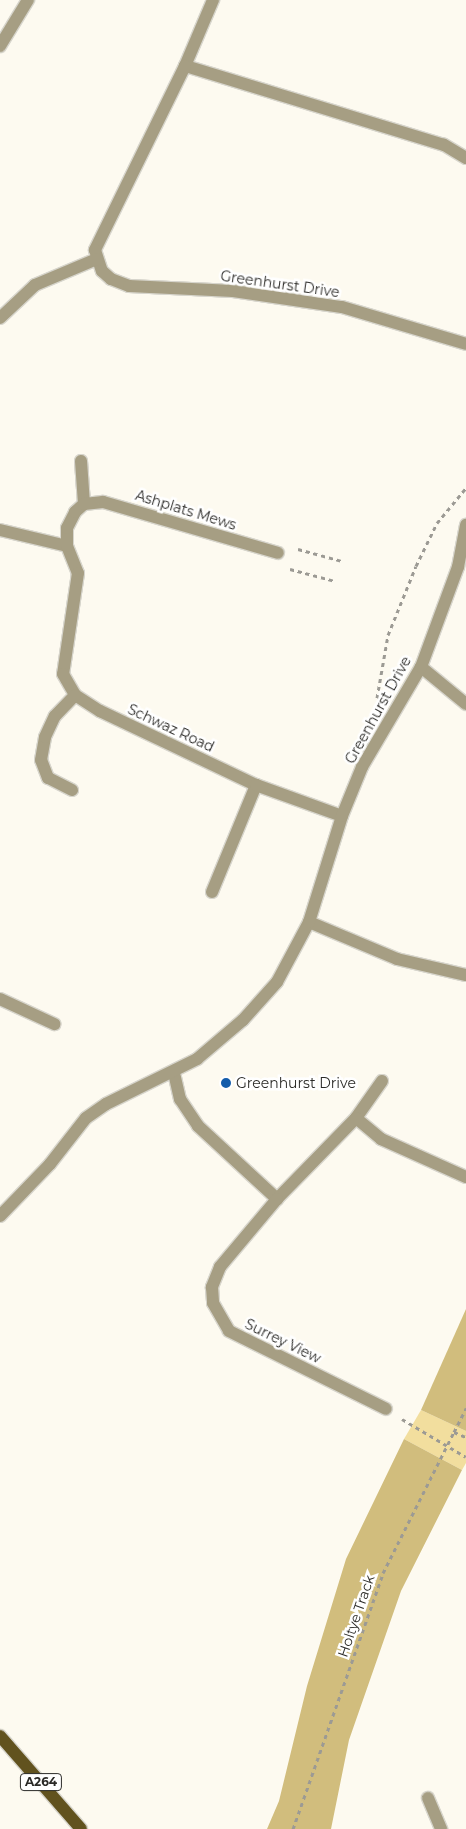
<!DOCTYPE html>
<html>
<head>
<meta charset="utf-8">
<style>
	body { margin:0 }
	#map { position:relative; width:466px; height:1829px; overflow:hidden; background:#fdfaf0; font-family:Montserrat,sans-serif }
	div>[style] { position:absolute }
	.green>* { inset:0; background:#f2de9e }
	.forest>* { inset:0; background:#d1bd7d }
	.path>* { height:3px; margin-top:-1.5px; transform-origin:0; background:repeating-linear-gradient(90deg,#9c9a94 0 4px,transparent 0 8px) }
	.roads { filter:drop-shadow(1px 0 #d7d5cc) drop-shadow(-1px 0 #d7d5cc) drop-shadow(0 1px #d7d5cc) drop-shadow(0 -1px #d7d5cc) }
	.minor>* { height:12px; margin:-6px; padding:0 6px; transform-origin:6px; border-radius:6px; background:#a69e83 }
	.major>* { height:12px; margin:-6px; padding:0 6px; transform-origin:6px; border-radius:6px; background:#61521e }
	.dots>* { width:14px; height:14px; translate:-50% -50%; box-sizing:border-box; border:2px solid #fff; border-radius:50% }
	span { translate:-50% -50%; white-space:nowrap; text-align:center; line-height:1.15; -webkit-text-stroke:5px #fff; paint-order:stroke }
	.shield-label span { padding:1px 4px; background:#fff; border:1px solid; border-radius:4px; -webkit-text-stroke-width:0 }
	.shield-label { font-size:12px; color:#2b2a27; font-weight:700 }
	.street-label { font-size:14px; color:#2b2a27 }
	.poi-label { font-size:14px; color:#2b2a27 }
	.left { translate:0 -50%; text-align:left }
</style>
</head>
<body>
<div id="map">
	<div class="green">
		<div style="clip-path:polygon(421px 1410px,466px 1431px,466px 1463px,462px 1470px,404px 1439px)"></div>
	</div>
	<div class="forest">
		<div style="clip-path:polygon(466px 1309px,466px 1431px,421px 1410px)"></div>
		<div style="clip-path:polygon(404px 1439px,462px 1470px,401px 1591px,349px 1740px,331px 1829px,267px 1829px,279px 1801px,307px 1686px,346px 1559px)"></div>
	</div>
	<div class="path">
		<div style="left:298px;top:549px;width:46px;rotate:15.3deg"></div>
		<div style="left:290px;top:569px;width:47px;rotate:14.9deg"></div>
		<div style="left:377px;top:698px;width:64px;rotate:-80.1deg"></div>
		<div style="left:388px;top:635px;width:74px;rotate:-67.9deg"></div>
		<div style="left:416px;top:566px;width:48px;rotate:-64deg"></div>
		<div style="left:437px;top:523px;width:45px;rotate:-50.4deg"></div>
		<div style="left:402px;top:1419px;width:74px;rotate:30.7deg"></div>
		<div style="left:454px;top:1432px;width:27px;rotate:-63deg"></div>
		<div style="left:293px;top:1829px;width:271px;rotate:-70.6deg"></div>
		<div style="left:383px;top:1573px;width:158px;rotate:-63.3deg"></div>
		<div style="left:454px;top:1432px;width:13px;rotate:23deg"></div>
	</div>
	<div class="roads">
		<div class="minor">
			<div style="left:0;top:46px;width:54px;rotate:-58.7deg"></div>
			<div style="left:185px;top:66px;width:72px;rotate:-67deg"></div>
			<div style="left:466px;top:158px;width:26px;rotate:-149deg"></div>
			<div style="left:444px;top:145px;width:271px;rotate:-163deg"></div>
			<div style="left:185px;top:66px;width:205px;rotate:116.1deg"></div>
			<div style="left:95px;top:250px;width:22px;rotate:72deg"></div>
			<div style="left:102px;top:271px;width:12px;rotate:42deg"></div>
			<div style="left:111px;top:279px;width:19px;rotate:21deg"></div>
			<div style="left:129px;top:286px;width:104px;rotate:2.8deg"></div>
			<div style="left:233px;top:291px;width:110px;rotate:8.4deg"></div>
			<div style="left:342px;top:307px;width:129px;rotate:16.6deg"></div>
			<div style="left:0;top:318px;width:48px;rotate:-43.3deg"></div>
			<div style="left:35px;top:285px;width:67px;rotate:-22.8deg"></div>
			<div style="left:81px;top:461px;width:43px;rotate:86deg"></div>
			<div style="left:0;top:530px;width:69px;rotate:13.4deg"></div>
			<div style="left:67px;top:546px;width:29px;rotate:68deg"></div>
			<div style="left:78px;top:573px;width:102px;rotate:98.4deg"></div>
			<div style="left:63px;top:674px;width:24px;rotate:60deg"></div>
			<div style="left:75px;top:695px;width:30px;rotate:33deg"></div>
			<div style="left:100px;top:711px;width:173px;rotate:25.4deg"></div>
			<div style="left:67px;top:546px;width:18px;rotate:-90deg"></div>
			<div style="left:67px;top:528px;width:18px;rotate:-63deg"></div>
			<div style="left:75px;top:512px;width:12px;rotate:-42deg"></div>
			<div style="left:84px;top:504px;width:19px;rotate:-6deg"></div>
			<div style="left:103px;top:502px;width:182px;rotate:16.2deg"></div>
			<div style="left:421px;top:667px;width:58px;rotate:39.4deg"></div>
			<div style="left:72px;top:790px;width:27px;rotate:-153deg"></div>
			<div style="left:48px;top:778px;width:19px;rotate:-111deg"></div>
			<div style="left:41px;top:760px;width:23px;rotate:-80deg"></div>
			<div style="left:45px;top:737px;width:23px;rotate:-65deg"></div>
			<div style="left:55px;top:716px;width:29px;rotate:-46deg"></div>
			<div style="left:212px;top:892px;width:116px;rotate:-67.6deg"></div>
			<div style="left:256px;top:785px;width:91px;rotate:19.8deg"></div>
			<div style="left:309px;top:922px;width:95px;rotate:22.8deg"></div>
			<div style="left:397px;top:959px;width:71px;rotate:13.1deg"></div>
			<div style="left:0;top:999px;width:60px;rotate:24.8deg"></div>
			<div style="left:174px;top:1073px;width:27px;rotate:77deg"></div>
			<div style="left:180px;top:1099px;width:32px;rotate:56deg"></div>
			<div style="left:198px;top:1126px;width:108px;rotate:42.7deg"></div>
			<div style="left:382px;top:1081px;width:45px;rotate:125.1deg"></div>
			<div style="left:356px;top:1118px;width:113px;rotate:134.3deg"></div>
			<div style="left:277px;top:1199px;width:89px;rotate:130deg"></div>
			<div style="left:220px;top:1267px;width:22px;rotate:112deg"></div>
			<div style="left:212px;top:1287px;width:16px;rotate:86deg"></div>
			<div style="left:213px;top:1303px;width:32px;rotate:60deg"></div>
			<div style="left:229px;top:1331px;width:175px;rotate:26.4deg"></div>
			<div style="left:356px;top:1118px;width:33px;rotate:40deg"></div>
			<div style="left:381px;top:1139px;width:93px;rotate:24.1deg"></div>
			<div style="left:0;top:1216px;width:72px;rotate:-46.1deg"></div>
			<div style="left:50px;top:1164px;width:58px;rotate:-52deg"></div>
			<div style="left:86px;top:1118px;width:24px;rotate:-35deg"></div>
			<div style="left:106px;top:1104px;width:102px;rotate:-26.3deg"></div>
			<div style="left:197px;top:1059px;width:60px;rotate:-40.3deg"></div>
			<div style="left:243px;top:1020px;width:51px;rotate:-48.2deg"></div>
			<div style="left:277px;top:982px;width:68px;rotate:-61.9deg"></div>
			<div style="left:309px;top:922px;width:111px;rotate:-72.7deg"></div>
			<div style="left:342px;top:816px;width:53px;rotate:-67.8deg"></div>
			<div style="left:362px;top:767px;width:116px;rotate:-59.5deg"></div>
			<div style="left:421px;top:667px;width:107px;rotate:-69.7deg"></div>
			<div style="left:458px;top:567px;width:43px;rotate:-79.2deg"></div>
			<div style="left:428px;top:1798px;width:34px;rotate:67deg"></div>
		</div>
		<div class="major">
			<div style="left:0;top:1736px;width:123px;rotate:48.9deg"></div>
		</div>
	</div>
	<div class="dots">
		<div style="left:226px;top:1083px;background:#135cab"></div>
	</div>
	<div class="shield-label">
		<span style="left:41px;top:1782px">A264</span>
	</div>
	<div class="street-label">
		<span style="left:280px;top:284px;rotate:8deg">Greenhurst Drive</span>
		<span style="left:186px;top:510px;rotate:17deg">Ashplats Mews</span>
		<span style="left:378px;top:710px;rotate:-61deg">Greenhurst Drive</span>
		<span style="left:171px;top:728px;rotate:25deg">Schwaz Road</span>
		<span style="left:283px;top:1341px;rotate:26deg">Surrey View</span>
		<span style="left:356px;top:1616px;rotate:-71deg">Holtye Track</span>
	</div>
	<div class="poi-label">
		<span class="left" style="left:236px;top:1083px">Greenhurst Drive</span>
	</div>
</div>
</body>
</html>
